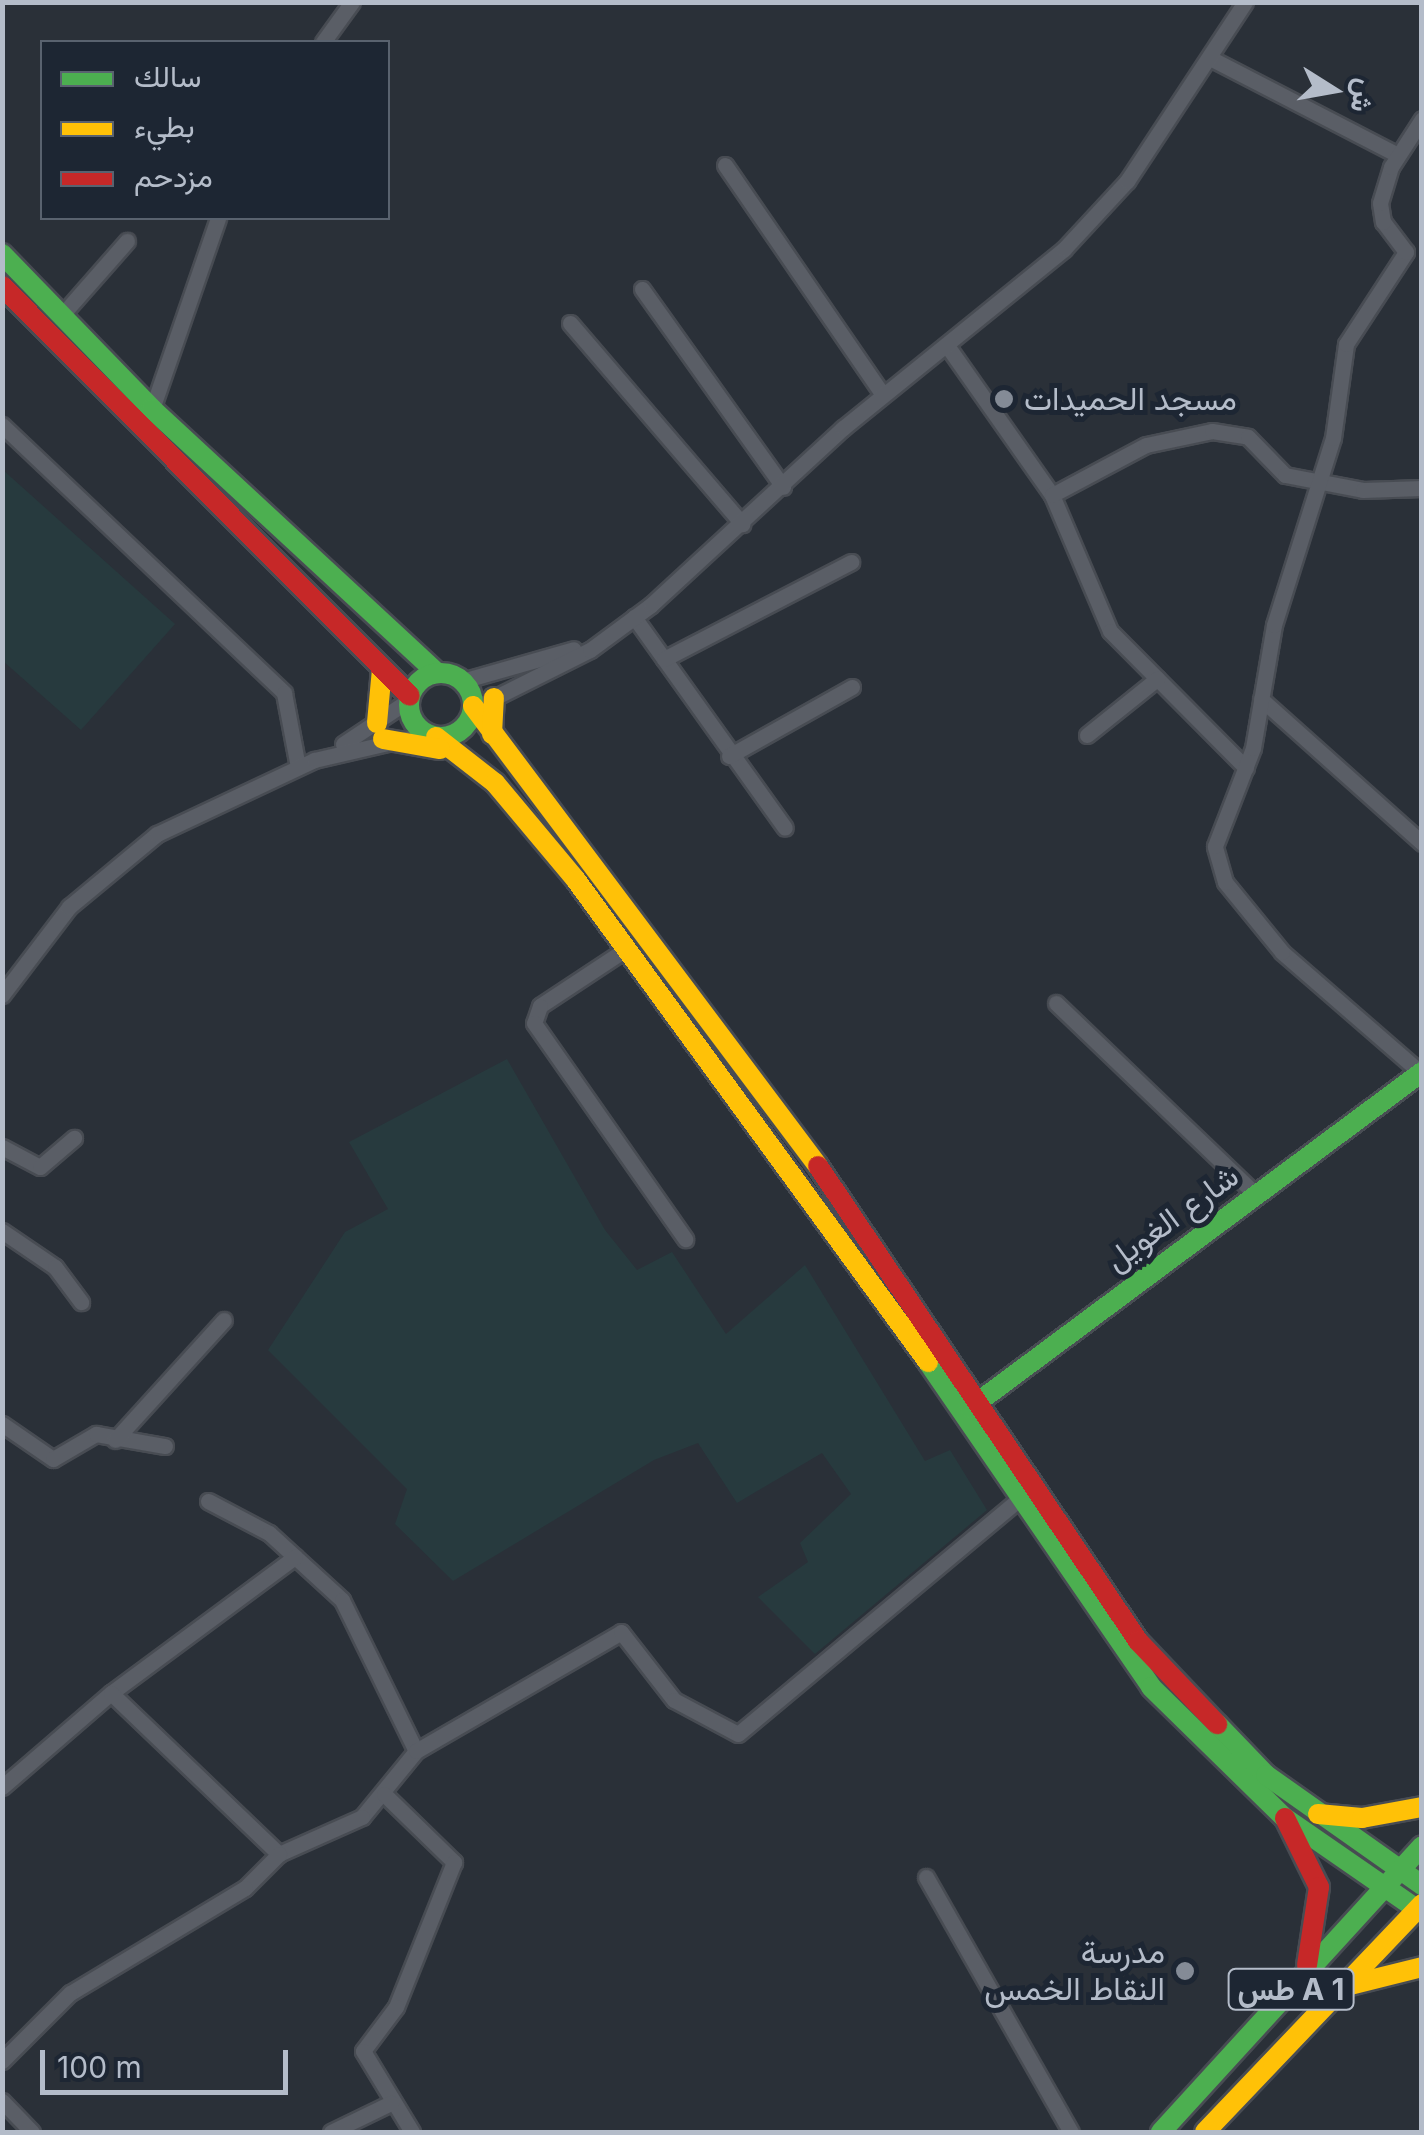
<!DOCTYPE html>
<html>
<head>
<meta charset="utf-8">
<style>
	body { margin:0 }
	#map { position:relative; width:1424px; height:2135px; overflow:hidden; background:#2a3038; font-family:Inter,Vazirmatn,sans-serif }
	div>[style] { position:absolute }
	.green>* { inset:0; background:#273a3e }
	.roads { filter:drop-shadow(2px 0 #484c53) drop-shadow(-2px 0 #484c53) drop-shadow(0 2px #484c53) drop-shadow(0 -2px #484c53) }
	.street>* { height:15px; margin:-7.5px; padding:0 7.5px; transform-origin:7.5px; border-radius:7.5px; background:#5a5e66 }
	.fast>* { height:20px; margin:-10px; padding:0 10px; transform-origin:10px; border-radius:10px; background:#4caf50 }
	.fast>.ring { margin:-10px; padding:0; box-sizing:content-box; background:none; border:20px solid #4caf50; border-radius:50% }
	.slow>* { height:20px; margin:-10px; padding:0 10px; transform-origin:10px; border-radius:10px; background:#ffc107 }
	.jam>* { height:20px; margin:-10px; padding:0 10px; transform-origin:10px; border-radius:10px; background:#c62828 }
	.dots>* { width:28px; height:28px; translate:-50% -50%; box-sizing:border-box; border:5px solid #1d2633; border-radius:50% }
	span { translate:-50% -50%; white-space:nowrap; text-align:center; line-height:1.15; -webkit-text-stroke:10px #1d2633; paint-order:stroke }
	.shield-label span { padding:2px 8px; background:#1d2633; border:2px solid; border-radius:8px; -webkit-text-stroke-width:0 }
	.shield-label { font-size:30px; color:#b4bcc9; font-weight:700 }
	.poi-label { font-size:32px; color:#b4bcc9 }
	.left { translate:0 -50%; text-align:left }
	.right { translate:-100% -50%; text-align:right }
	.street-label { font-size:32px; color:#b4bcc9 }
	.frame { position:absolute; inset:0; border:5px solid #b4bcc9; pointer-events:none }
	.legend { position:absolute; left:40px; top:40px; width:350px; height:180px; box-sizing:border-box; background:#1d2633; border:2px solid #59626f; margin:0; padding:12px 18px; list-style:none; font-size:30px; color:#b4bcc9 }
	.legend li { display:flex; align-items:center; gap:20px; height:50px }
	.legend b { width:50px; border:2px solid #59626f }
	.north { position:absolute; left:1284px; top:40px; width:100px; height:100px; -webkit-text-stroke:8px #1d2633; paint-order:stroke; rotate:101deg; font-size:28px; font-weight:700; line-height:40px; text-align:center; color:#b4bcc9 }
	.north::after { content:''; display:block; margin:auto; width:35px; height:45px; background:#b4bcc9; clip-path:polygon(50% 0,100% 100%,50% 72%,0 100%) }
	.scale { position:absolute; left:40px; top:2050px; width:248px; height:45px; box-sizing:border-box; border:5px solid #b4bcc9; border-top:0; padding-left:12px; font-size:30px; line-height:35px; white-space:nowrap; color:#b4bcc9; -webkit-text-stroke:8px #1d2633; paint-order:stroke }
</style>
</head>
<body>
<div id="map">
	<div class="green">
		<div style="clip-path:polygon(3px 470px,175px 624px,81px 730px,3px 661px)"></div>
		<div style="clip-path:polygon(507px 1059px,605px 1230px,637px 1270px,672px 1252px,726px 1334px,805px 1265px,925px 1461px,950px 1450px,987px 1510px,815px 1654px,758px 1597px,808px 1562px,800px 1543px,851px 1494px,822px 1453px,737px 1503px,698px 1443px,654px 1460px,453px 1581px,395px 1524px,407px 1489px,268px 1350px,345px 1232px,388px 1209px,349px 1142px)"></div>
	</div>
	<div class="roads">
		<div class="street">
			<div style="left:323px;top:42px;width:49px;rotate:-54.1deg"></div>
			<div style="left:1212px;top:59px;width:209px;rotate:27.3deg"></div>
			<div style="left:725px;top:165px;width:279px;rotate:55.5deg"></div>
			<div style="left:642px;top:289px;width:243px;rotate:54.5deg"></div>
			<div style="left:61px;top:316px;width:100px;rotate:-48.7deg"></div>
			<div style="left:570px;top:323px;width:265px;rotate:49.4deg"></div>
			<div style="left:948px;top:347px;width:181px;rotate:54.9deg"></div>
			<div style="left:1052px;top:495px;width:148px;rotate:66.9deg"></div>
			<div style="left:1110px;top:631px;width:193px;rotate:45.2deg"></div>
			<div style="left:152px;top:409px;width:202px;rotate:-70.9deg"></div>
			<div style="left:2px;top:425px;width:389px;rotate:43.5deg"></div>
			<div style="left:284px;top:693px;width:75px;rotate:79.3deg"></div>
			<div style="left:1052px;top:495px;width:106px;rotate:-28deg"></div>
			<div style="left:1146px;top:445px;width:67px;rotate:-12deg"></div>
			<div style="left:1212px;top:431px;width:36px;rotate:9deg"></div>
			<div style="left:1248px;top:437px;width:53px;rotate:45.8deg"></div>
			<div style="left:1285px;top:475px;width:79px;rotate:10.9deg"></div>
			<div style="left:1363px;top:490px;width:59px;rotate:-1.9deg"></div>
			<div style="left:634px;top:617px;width:259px;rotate:54.4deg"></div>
			<div style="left:664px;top:659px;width:211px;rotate:-27.4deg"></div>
			<div style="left:462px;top:681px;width:116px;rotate:-15.9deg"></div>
			<div style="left:1261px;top:699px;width:216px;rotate:41.8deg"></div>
			<div style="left:486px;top:702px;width:116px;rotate:-26.6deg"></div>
			<div style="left:590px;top:650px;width:76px;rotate:-36.4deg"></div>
			<div style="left:651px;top:605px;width:261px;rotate:-42.7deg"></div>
			<div style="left:843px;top:428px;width:284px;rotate:-39deg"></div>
			<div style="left:1064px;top:249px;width:93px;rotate:-47.2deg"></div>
			<div style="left:1127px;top:181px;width:214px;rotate:-56.6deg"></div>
			<div style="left:1087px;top:735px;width:90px;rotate:-38.7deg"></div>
			<div style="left:343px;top:744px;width:79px;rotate:-33.7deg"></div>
			<div style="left:729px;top:756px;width:141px;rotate:-29.3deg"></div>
			<div style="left:626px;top:949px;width:103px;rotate:146.5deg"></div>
			<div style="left:540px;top:1006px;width:18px;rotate:109deg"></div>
			<div style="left:534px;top:1023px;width:264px;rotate:55deg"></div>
			<div style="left:2px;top:995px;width:111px;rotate:-52.7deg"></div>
			<div style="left:69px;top:907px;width:114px;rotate:-39.7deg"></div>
			<div style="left:157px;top:834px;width:174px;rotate:-25.2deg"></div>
			<div style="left:314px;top:760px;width:116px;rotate:-13deg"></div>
			<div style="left:1056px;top:1003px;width:276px;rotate:43.8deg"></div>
			<div style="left:1421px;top:1073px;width:184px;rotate:-139deg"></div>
			<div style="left:1282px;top:952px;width:90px;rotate:-129.2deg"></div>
			<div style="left:1225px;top:882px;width:37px;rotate:-106deg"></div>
			<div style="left:1215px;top:846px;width:105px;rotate:-68.8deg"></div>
			<div style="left:1253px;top:748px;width:125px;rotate:-80.3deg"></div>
			<div style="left:1274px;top:625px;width:196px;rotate:-72.5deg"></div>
			<div style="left:1333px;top:438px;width:95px;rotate:-82.1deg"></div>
			<div style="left:1346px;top:344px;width:110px;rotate:-56.9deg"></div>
			<div style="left:1406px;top:252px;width:38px;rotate:-127deg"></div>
			<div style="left:1383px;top:222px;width:19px;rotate:-99deg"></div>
			<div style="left:1380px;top:203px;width:38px;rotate:-73deg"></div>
			<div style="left:1391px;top:167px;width:57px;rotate:-57.1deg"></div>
			<div style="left:2px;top:1147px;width:43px;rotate:27.8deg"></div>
			<div style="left:40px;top:1167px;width:45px;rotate:-40.5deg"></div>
			<div style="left:2px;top:1231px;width:64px;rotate:34.2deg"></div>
			<div style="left:55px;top:1267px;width:44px;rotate:53.4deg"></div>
			<div style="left:2px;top:1424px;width:62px;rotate:34.5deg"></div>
			<div style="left:53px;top:1459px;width:50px;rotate:-30.2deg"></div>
			<div style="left:96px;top:1434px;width:70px;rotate:9.9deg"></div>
			<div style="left:115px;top:1440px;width:162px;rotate:-47.8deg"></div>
			<div style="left:208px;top:1501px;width:69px;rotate:27.7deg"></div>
			<div style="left:269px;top:1533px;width:99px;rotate:42.5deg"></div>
			<div style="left:342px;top:1600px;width:168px;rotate:63.9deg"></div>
			<div style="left:416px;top:1751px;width:85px;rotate:129.3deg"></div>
			<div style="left:362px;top:1817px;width:91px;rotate:156deg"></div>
			<div style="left:111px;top:1693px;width:229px;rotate:-36.5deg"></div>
			<div style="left:416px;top:1751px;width:237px;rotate:-30.1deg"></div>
			<div style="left:621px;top:1632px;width:86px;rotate:52.1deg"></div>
			<div style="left:674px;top:1700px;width:72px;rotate:28deg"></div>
			<div style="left:738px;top:1734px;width:363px;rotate:-39.9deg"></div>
			<div style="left:2px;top:1787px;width:144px;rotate:-40.8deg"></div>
			<div style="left:111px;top:1693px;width:233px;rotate:43.8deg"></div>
			<div style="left:279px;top:1854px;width:48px;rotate:135deg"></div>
			<div style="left:245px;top:1888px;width:204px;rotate:149deg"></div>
			<div style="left:70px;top:1993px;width:96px;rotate:135deg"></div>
			<div style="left:384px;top:1794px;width:98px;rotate:44.2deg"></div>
			<div style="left:454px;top:1862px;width:156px;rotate:111.8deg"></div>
			<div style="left:396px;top:2007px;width:55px;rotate:126.9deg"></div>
			<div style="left:363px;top:2051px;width:95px;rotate:58.8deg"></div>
			<div style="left:926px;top:1877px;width:293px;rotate:60.4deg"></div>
			<div style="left:2px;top:2101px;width:43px;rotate:45.9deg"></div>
			<div style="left:331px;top:2132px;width:67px;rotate:-25.8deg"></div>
		</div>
		<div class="fast">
			<div style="left:2px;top:254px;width:216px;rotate:45.9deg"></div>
			<div style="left:152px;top:409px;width:388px;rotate:42.8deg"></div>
			<div class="ring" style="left:409px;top:673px;width:44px;height:44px"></div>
			<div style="left:928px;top:1362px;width:394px;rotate:55.5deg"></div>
			<div style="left:1151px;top:1687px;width:187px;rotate:44.4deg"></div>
			<div style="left:1285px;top:1818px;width:167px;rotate:34.7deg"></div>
			<div style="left:970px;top:1408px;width:563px;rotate:-36.63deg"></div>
			<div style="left:1217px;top:1724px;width:71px;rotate:46.1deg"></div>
			<div style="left:1266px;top:1775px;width:191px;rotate:35.2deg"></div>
			<div style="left:1161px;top:2132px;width:387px;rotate:-47.6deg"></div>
		</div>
		<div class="slow">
			<div style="left:473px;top:706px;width:575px;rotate:53.13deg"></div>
			<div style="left:377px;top:723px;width:54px;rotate:-84.7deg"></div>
			<div style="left:492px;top:734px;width:36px;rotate:-87deg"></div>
			<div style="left:436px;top:737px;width:75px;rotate:37.9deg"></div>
			<div style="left:495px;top:783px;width:126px;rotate:50.1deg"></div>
			<div style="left:576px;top:880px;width:597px;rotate:53.86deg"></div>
			<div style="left:383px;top:739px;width:58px;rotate:10deg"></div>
			<div style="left:1318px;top:1814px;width:44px;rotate:5.2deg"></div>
			<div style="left:1362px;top:1818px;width:61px;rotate:-10.4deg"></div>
			<div style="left:1350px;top:1985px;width:74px;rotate:-14deg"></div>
			<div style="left:1205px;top:2132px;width:315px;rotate:-46.4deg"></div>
		</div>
		<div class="jam">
			<div style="left:2px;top:286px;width:578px;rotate:45.14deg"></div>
			<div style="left:818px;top:1166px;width:573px;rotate:56.03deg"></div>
			<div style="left:1138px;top:1641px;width:115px;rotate:46.4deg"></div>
			<div style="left:1285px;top:1818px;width:77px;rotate:63.8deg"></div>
			<div style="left:1319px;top:1887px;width:79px;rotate:98.7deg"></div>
		</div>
	</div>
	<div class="dots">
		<div style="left:1004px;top:399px;background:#848b96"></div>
		<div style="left:1185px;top:1971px;background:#848b96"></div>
	</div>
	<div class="shield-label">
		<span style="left:1291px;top:1989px">طس A 1</span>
	</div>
	<div class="poi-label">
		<span class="left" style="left:1024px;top:399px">مسجد الحميدات</span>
		<span class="right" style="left:1165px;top:1971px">مدرسة<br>النقاط الخمس</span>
	</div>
	<div class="street-label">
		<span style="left:1172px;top:1218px;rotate:-36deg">شارع الغويل</span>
	</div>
	<div class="frame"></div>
	<ul class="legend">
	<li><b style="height:12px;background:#4caf50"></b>سالك</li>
	<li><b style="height:12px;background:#ffc107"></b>بطيء</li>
	<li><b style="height:12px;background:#c62828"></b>مزدحم</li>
	</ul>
	<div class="north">ش</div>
	<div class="scale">100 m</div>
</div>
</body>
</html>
